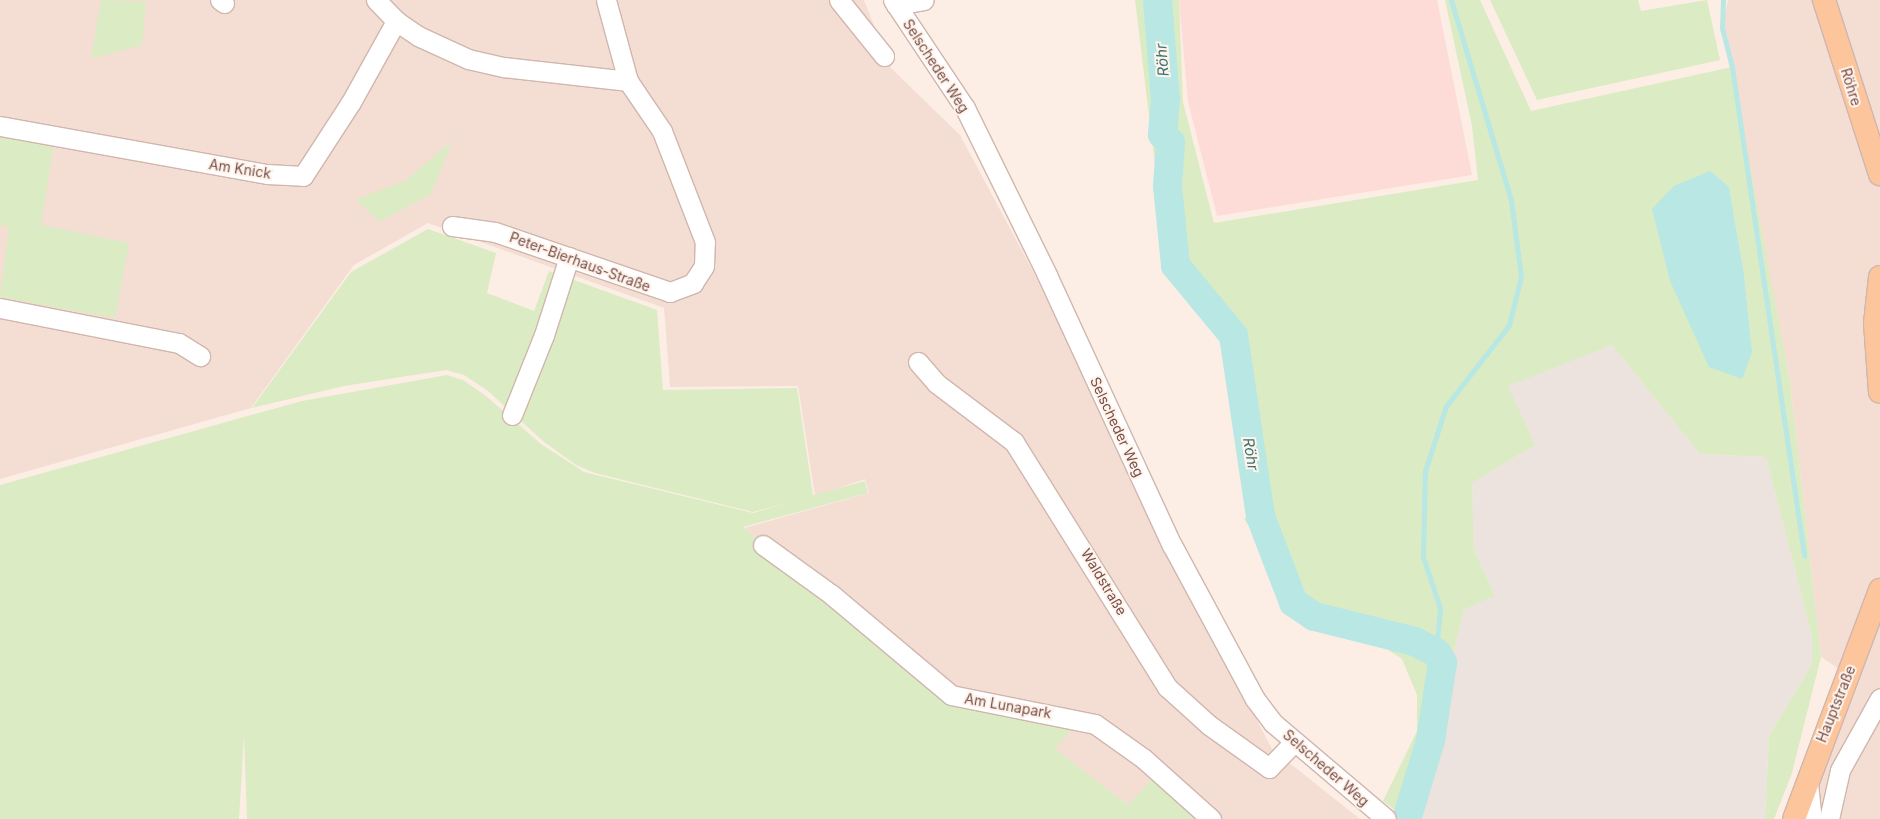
<!DOCTYPE html>
<html>
<head>
<meta charset="utf-8">
<style>
	body { margin:0 }
	#map { position:relative; width:1880px; height:819px; overflow:hidden; background:#fdeee5; font-family:Inter,sans-serif }
	div>[style] { position:absolute }
	.residential>* { inset:0; background:#f4ded3 }
	.commercial>* { inset:0; background:#fddcd8 }
	.industrial>* { inset:0; background:#ece3df }
	.green>* { inset:0; background:#dbebc3 }
	.water>* { inset:0; background:#b9e7e4 }
	.stream>* { height:5px; margin:-2.5px; padding:0 2.5px; transform-origin:2.5px; border-radius:2.5px; background:#b9e7e4 }
	.river>* { height:29px; margin:-14.5px; padding:0 14.5px; transform-origin:14.5px; border-radius:14.5px; background:#b9e7e4 }
	.roads { filter:drop-shadow(1px 0 #d0b6ad) drop-shadow(-1px 0 #d0b6ad) drop-shadow(0 1px #d0b6ad) drop-shadow(0 -1px #d0b6ad) }
	.minor>* { height:19px; margin:-9.5px; padding:0 9.5px; transform-origin:9.5px; border-radius:9.5px; background:#fff }
	.major>* { height:22px; margin:-11px; padding:0 11px; transform-origin:11px; border-radius:11px; background:#fcc59c }
	span { translate:-50% -50%; white-space:nowrap; text-align:center; line-height:1.15; -webkit-text-stroke:4px #fff3eb; paint-order:stroke }
	.street-label { font-size:14px; color:#765049 }
	.water-label { font-size:15px; color:#3a7472; font-style:italic }
</style>
</head>
<body>
<div id="map">
	<div class="residential">
		<div style="clip-path:polygon(0 0,864px 0,891px 68px,960px 135px,1035px 275px,1147px 510px,1272px 749px,1360px 819px,1201px 819px,1128px 805px,1054px 749px,1076px 723px,992px 707px,932px 678px,744px 528px,869px 493px,865px 479px,815px 496px,798px 386px,670px 387px,664px 308px,428px 223px,354px 265px,251px 408px,0 479px)"></div>
		<div style="clip-path:polygon(1728px 0,1880px 0,1880px 819px,1794px 819px,1848px 675px,1821px 657px,1790px 382px,1722px 28px)"></div>
	</div>
	<div class="commercial">
		<div style="clip-path:polygon(1179px 0,1437px 0,1472px 175px,1217px 216px,1188px 102px)"></div>
	</div>
	<div class="industrial">
		<div style="clip-path:polygon(1612px 345px,1700px 454px,1766px 457px,1812px 637px,1812px 664px,1769px 736px,1765px 819px,1413px 819px,1464px 608px,1495px 596px,1474px 549px,1472px 483px,1535px 445px,1507px 386px)"></div>
	</div>
	<div class="green">
		<div style="clip-path:polygon(101px 0,146px 2px,142px 45px,91px 59px)"></div>
		<div style="clip-path:polygon(evenodd,1135px 0,1179px 0,1183px 102px,1214px 223px,1478px 180px,1472px 126px,1445px 0,1480px 0,1531px 111px,1732px 67px,1790px 382px,1821px 657px,1792px 773px,1774px 819px,1765px 819px,1769px 736px,1812px 664px,1812px 637px,1766px 457px,1700px 454px,1612px 345px,1508px 386px,1535px 445px,1472px 483px,1474px 549px,1495px 596px,1464px 609px,1413px 819px,1407px 819px,1383px 801px,1417px 731px,1417px 695px,1402px 659px,1365px 635px,1302px 604px,1244px 519px,1253px 509px,1224px 340px,1168px 272px,1135px 0,1729px 187px,1744px 274px,1752px 352px,1729px 187px)"></div>
		<div style="clip-path:polygon(1490px 0,1638px 0,1641px 11px,1707px 0,1720px 60px,1537px 100px)"></div>
		<div style="clip-path:polygon(0 135px,54px 144px,41px 225px,129px 243px,115px 318px,0 297px,9px 228px,0 225px)"></div>
		<div style="clip-path:polygon(452px 141px,431px 194px,379px 222px,356px 199px,405px 181px)"></div>
		<div style="clip-path:polygon(428px 229px,496px 253px,487px 293px,534px 311px,549px 271px,657px 310px,663px 390px,797px 388px,813px 495px,865px 481px,868px 493px,743px 527px,946px 697px,1077px 723px,1055px 749px,1128px 805px,1155px 776px,1201px 819px,247px 819px,244px 735px,239px 819px,0 819px,0 485px,302px 401px,447px 375px,463px 380px,486px 396px,541px 444px,584px 472px,753px 513px,792px 502px,753px 512px,595px 473px,576px 465px,543px 441px,488px 391px,464px 375px,446px 370px,344px 386px,252px 408px,351px 272px)"></div>
	</div>
	<div class="water">
		<div style="clip-path:polygon(1710px 171px,1729px 187px,1744px 274px,1752px 352px,1742px 379px,1709px 367px,1670px 281px,1652px 209px,1674px 186px)"></div>
	</div>
	<div class="stream">
		<div style="left:1723px;top:0;width:28px;rotate:92deg"></div>
		<div style="left:1722px;top:28px;width:40px;rotate:75.6deg"></div>
		<div style="left:1732px;top:67px;width:494px;rotate:81.6deg"></div>
		<div style="left:1436px;top:652px;width:44px;rotate:-84.8deg"></div>
		<div style="left:1440px;top:608px;width:54px;rotate:-108.4deg"></div>
		<div style="left:1423px;top:557px;width:86px;rotate:-88.7deg"></div>
		<div style="left:1425px;top:471px;width:68px;rotate:-72.1deg"></div>
		<div style="left:1446px;top:406px;width:103px;rotate:-52.1deg"></div>
		<div style="left:1509px;top:325px;width:49px;rotate:-76deg"></div>
		<div style="left:1521px;top:277px;width:78px;rotate:-97.4deg"></div>
		<div style="left:1511px;top:200px;width:209px;rotate:-106.7deg"></div>
	</div>
	<div class="river">
		<div style="left:1157px;top:0;width:99px;rotate:85.4deg"></div>
		<div style="left:1165px;top:99px;width:35px;rotate:95deg"></div>
		<div style="left:1162px;top:134px;width:11px;rotate:45deg"></div>
		<div style="left:1170px;top:142px;width:44px;rotate:93.9deg"></div>
		<div style="left:1167px;top:186px;width:79px;rotate:84.2deg"></div>
		<div style="left:1175px;top:265px;width:91px;rotate:50.4deg"></div>
		<div style="left:1233px;top:335px;width:183px;rotate:81.5deg"></div>
		<div style="left:1260px;top:516px;width:92px;rotate:69deg"></div>
		<div style="left:1293px;top:602px;width:25px;rotate:34deg"></div>
		<div style="left:1314px;top:616px;width:103px;rotate:14deg"></div>
		<div style="left:1414px;top:641px;width:25px;rotate:27deg"></div>
		<div style="left:1436px;top:652px;width:12px;rotate:59deg"></div>
		<div style="left:1442px;top:662px;width:79px;rotate:98.7deg"></div>
		<div style="left:1430px;top:740px;width:83px;rotate:106.9deg"></div>
	</div>
	<div class="roads">
		<div class="minor">
			<div style="left:220px;top:0;width:5px;rotate:37deg"></div>
			<div style="left:376px;top:0;width:29px;rotate:46deg"></div>
			<div style="left:396px;top:21px;width:27px;rotate:34deg"></div>
			<div style="left:418px;top:36px;width:55px;rotate:24.7deg"></div>
			<div style="left:468px;top:59px;width:37px;rotate:13deg"></div>
			<div style="left:504px;top:67px;width:125px;rotate:6.4deg"></div>
			<div style="left:839px;top:0;width:72px;rotate:51.2deg"></div>
			<div style="left:893px;top:0;width:130px;rotate:56.3deg"></div>
			<div style="left:965px;top:108px;width:186px;rotate:63.8deg"></div>
			<div style="left:1047px;top:275px;width:298px;rotate:65.2deg"></div>
			<div style="left:1172px;top:545px;width:175px;rotate:61.7deg"></div>
			<div style="left:1255px;top:699px;width:30px;rotate:53deg"></div>
			<div style="left:1273px;top:723px;width:148px;rotate:40.3deg"></div>
			<div style="left:896px;top:5px;width:28px;rotate:-10deg"></div>
			<div style="left:0;top:126px;width:271px;rotate:10.2deg"></div>
			<div style="left:267px;top:174px;width:36px;rotate:3deg"></div>
			<div style="left:303px;top:176px;width:88px;rotate:-57deg"></div>
			<div style="left:351px;top:102px;width:93px;rotate:-60.9deg"></div>
			<div style="left:452px;top:226px;width:43px;rotate:7.9deg"></div>
			<div style="left:495px;top:232px;width:185px;rotate:18.9deg"></div>
			<div style="left:670px;top:292px;width:25px;rotate:-21deg"></div>
			<div style="left:693px;top:283px;width:20px;rotate:-57deg"></div>
			<div style="left:704px;top:266px;width:24px;rotate:-88deg"></div>
			<div style="left:705px;top:242px;width:119px;rotate:-111.2deg"></div>
			<div style="left:662px;top:131px;width:60px;rotate:-124.2deg"></div>
			<div style="left:628px;top:81px;width:84px;rotate:-105.2deg"></div>
			<div style="left:0;top:308px;width:182px;rotate:11.1deg"></div>
			<div style="left:179px;top:343px;width:25px;rotate:32deg"></div>
			<div style="left:918px;top:362px;width:28px;rotate:49deg"></div>
			<div style="left:936px;top:383px;width:98px;rotate:37.1deg"></div>
			<div style="left:1014px;top:442px;width:289px;rotate:58deg"></div>
			<div style="left:1167px;top:687px;width:57px;rotate:42.1deg"></div>
			<div style="left:1209px;top:725px;width:74px;rotate:35.6deg"></div>
			<div style="left:1269px;top:768px;width:37px;rotate:-46deg"></div>
			<div style="left:512px;top:415px;width:86px;rotate:-68.2deg"></div>
			<div style="left:544px;top:335px;width:82px;rotate:-72.2deg"></div>
			<div style="left:763px;top:545px;width:85px;rotate:35.9deg"></div>
			<div style="left:832px;top:595px;width:155px;rotate:40deg"></div>
			<div style="left:951px;top:695px;width:147px;rotate:11.4deg"></div>
			<div style="left:1095px;top:724px;width:60px;rotate:35.5deg"></div>
			<div style="left:1144px;top:759px;width:90px;rotate:41.8deg"></div>
			<div style="left:1808px;top:783px;width:36px;rotate:84deg"></div>
			<div style="left:1829px;top:819px;width:50px;rotate:-77.3deg"></div>
			<div style="left:1840px;top:770px;width:82px;rotate:-60.9deg"></div>
		</div>
		<div class="major">
			<div style="left:1824px;top:0;width:183px;rotate:72.2deg"></div>
			<div style="left:1880px;top:277px;width:46px;rotate:96.2deg"></div>
			<div style="left:1875px;top:323px;width:69px;rotate:85.9deg"></div>
			<div style="left:1794px;top:819px;width:245px;rotate:-69.4deg"></div>
		</div>
	</div>
	<div class="street-label">
		<span style="left:936px;top:66px;rotate:57deg">Selscheder Weg</span>
		<span style="left:1851px;top:87px;rotate:73deg">Röhre</span>
		<span style="left:240px;top:169px;rotate:9deg">Am Knick</span>
		<span style="left:580px;top:262px;rotate:20deg">Peter-Bierhaus-Straße</span>
		<span style="left:1117px;top:427px;rotate:65deg">Selscheder Weg</span>
		<span style="left:1104px;top:582px;rotate:59deg">Waldstraße</span>
		<span style="left:1836px;top:704px;rotate:-68deg">Hauptstraße</span>
		<span style="left:1008px;top:706px;rotate:10deg">Am Lunapark</span>
		<span style="left:1326px;top:768px;rotate:41deg">Selscheder Weg</span>
	</div>
	<div class="water-label">
		<span style="left:1162px;top:60px;rotate:-95deg">Röhr</span>
		<span style="left:1251px;top:454px;rotate:81deg">Röhr</span>
	</div>
</div>
</body>
</html>
